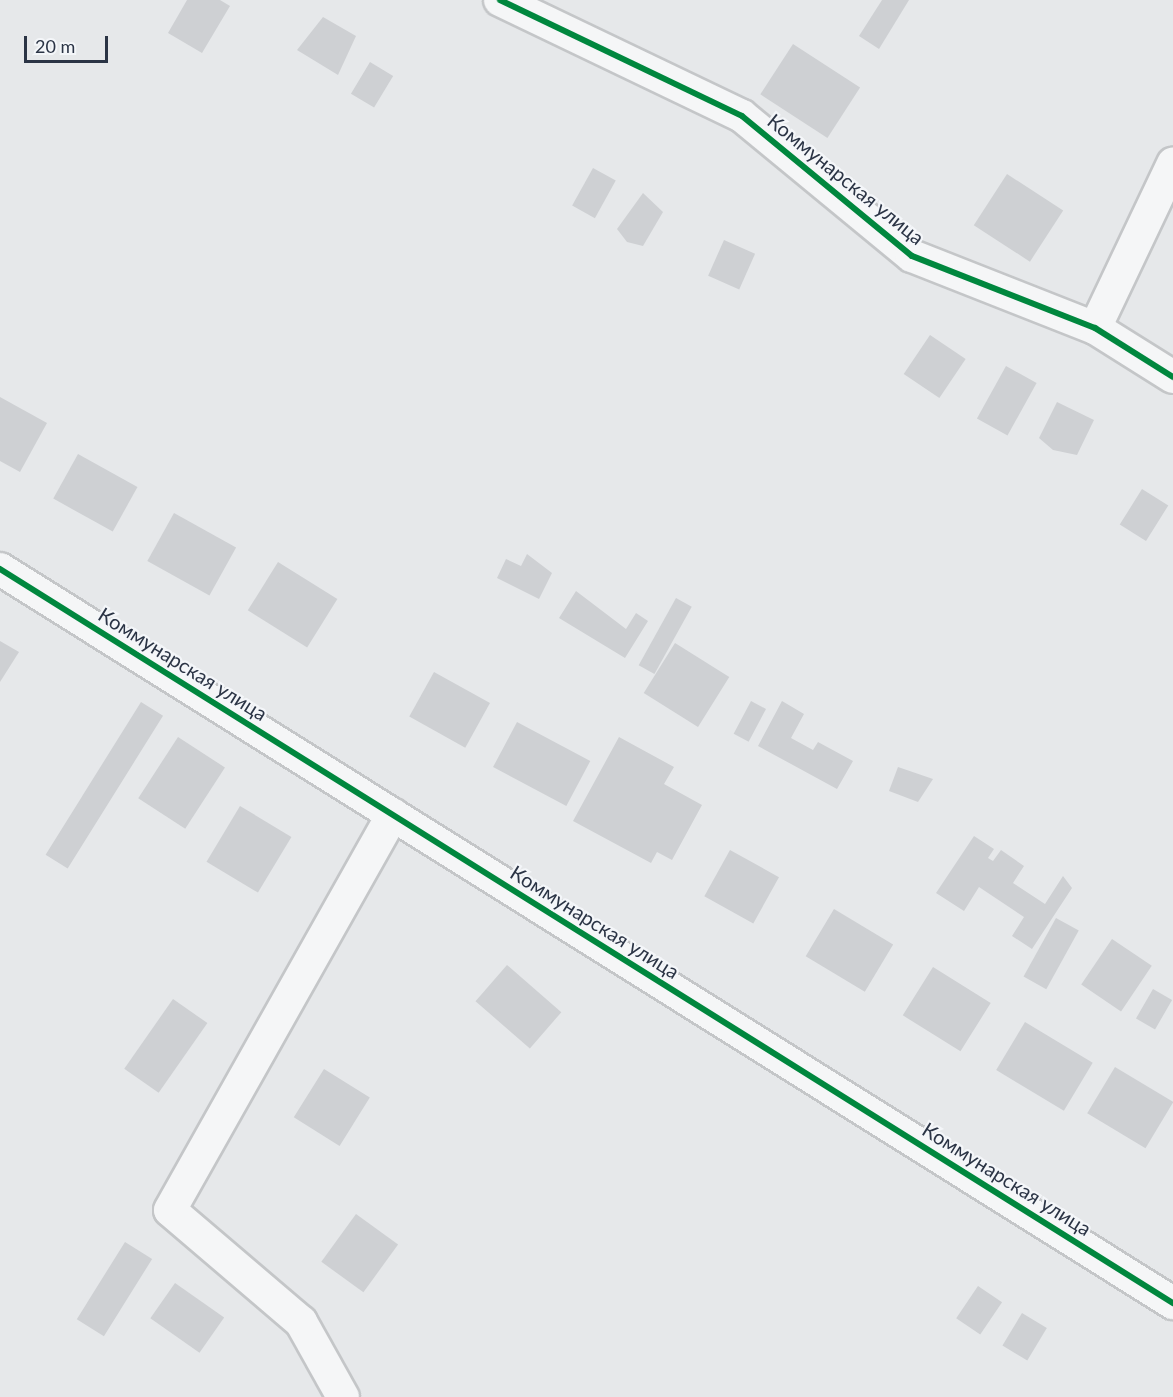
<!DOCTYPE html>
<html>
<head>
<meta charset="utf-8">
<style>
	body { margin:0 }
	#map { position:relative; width:1173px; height:1397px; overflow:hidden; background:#e6e8ea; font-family:Lato,sans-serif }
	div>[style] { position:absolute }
	.building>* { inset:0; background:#ced0d3; transform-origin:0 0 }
	.roads { filter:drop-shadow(2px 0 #c4c6c8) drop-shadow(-2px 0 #c4c6c8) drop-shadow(0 2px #c4c6c8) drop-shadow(0 -2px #c4c6c8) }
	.minor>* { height:32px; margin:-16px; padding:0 16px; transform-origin:16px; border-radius:16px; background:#f5f6f7 }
	.cycleway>* { height:6px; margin:-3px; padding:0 3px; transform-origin:3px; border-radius:3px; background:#00873e }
	span { translate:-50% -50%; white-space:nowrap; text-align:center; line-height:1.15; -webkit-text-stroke:4.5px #f4f6f9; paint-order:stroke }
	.street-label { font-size:20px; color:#2b3445 }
	.scale { position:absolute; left:24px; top:36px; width:84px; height:27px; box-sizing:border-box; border:3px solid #2b3445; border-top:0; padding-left:8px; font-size:18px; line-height:21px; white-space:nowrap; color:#2b3445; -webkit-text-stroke:4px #f4f6f9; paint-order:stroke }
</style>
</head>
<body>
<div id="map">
	<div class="building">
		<div style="clip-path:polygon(187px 0,220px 0,230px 6px,202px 53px,168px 33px)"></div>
		<div style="clip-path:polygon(882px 0,909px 0,879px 49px,859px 36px)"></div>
		<div style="clip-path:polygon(323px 17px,356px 36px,338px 75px,297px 50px)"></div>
		<div style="left:793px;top:44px;width:80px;height:60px;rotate:33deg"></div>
		<div style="left:370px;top:62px;width:27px;height:37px;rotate:31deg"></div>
		<div style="left:593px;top:168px;width:26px;height:43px;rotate:29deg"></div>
		<div style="left:1007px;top:174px;width:67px;height:61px;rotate:33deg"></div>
		<div style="clip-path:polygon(643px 193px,663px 212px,643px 246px,627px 242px,617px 229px)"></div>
		<div style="left:724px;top:240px;width:34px;height:39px;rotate:24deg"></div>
		<div style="left:930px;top:335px;width:43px;height:47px;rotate:34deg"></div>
		<div style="left:1006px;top:366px;width:35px;height:60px;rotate:29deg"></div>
		<div style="clip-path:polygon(0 397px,47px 423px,20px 472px,0 461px)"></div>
		<div style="clip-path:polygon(1057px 402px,1094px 420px,1077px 455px,1053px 450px,1039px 438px)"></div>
		<div style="left:78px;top:454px;width:68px;height:51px;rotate:29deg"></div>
		<div style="left:1142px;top:489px;width:31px;height:42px;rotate:32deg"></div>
		<div style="left:174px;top:513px;width:71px;height:55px;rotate:29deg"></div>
		<div style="clip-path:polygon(527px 554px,552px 573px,539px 599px,497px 578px,506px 559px,521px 566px)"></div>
		<div style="left:278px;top:562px;width:70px;height:57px;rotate:32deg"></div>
		<div style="clip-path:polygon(576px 591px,626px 629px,636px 613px,648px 621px,625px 658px,559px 618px)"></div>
		<div style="left:676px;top:598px;width:18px;height:77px;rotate:29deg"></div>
		<div style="clip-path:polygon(0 641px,19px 652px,0 682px)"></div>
		<div style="left:675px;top:643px;width:64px;height:59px;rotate:32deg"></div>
		<div style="left:434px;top:672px;width:64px;height:51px;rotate:29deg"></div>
		<div style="left:751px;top:701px;width:17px;height:37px;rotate:28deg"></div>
		<div style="clip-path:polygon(782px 701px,804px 714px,791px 738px,813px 750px,818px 742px,853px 761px,837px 789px,758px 746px)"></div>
		<div style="left:141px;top:702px;width:26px;height:180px;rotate:32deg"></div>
		<div style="left:517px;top:722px;width:83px;height:51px;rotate:28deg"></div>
		<div style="left:178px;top:737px;width:56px;height:73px;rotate:33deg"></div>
		<div style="clip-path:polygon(619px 737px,674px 767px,664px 784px,702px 805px,672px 860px,657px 852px,651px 863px,573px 821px)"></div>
		<div style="clip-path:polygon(898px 767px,933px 779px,918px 802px,889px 791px)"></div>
		<div style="left:240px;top:806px;width:60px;height:65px;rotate:31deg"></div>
		<div style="clip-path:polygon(974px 836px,994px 849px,988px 858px,993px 861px,1001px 850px,1024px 866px,1013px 883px,1045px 904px,1063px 876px,1072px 888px,1032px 949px,1012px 936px,1024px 917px,979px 887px,964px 911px,936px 893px)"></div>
		<div style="left:730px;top:850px;width:56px;height:53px;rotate:29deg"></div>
		<div style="left:834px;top:909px;width:69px;height:55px;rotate:31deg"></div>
		<div style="left:1056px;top:918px;width:26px;height:67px;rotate:29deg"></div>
		<div style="left:1112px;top:939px;width:48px;height:55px;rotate:34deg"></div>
		<div style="left:507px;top:965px;width:72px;height:48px;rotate:41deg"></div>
		<div style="left:933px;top:967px;width:68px;height:57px;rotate:32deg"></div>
		<div style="left:1153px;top:989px;width:22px;height:34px;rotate:30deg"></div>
		<div style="left:173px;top:999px;width:42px;height:85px;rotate:35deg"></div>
		<div style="left:1025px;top:1022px;width:79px;height:56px;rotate:31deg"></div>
		<div style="left:1115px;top:1067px;width:68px;height:54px;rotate:31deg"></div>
		<div style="left:324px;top:1069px;width:54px;height:57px;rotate:32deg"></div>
		<div style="left:356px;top:1214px;width:52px;height:59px;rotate:36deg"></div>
		<div style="left:125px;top:1242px;width:32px;height:91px;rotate:32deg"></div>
		<div style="left:175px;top:1283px;width:60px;height:43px;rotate:35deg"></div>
		<div style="left:978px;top:1286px;width:29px;height:39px;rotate:34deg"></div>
		<div style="left:1022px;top:1313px;width:29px;height:38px;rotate:31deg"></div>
	</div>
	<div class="roads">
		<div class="minor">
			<div style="left:500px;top:0;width:268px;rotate:25.6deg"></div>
			<div style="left:742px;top:116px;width:220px;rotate:39.5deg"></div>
			<div style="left:912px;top:256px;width:197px;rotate:21.5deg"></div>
			<div style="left:1095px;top:328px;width:92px;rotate:32.1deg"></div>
			<div style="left:1095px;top:328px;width:182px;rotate:-64.6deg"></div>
			<div style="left:0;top:569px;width:1384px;rotate:32.04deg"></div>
			<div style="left:343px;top:1397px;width:86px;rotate:-119.2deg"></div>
			<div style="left:301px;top:1322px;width:172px;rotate:-139.5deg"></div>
			<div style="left:170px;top:1210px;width:454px;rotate:-60.6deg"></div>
		</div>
	</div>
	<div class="cycleway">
		<div style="left:500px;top:0;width:268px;rotate:25.6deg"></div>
		<div style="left:742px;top:116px;width:220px;rotate:39.5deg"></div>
		<div style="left:912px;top:256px;width:197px;rotate:21.5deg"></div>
		<div style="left:1095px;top:328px;width:92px;rotate:32.1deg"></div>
		<div style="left:0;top:569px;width:1384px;rotate:32.04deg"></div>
	</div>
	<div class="street-label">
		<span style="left:846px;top:179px;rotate:39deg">Коммунарская улица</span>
		<span style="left:183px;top:664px;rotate:32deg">Коммунарская улица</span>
		<span style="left:595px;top:922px;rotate:32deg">Коммунарская улица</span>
		<span style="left:1007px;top:1179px;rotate:32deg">Коммунарская улица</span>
	</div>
	<div class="scale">20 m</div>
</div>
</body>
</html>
